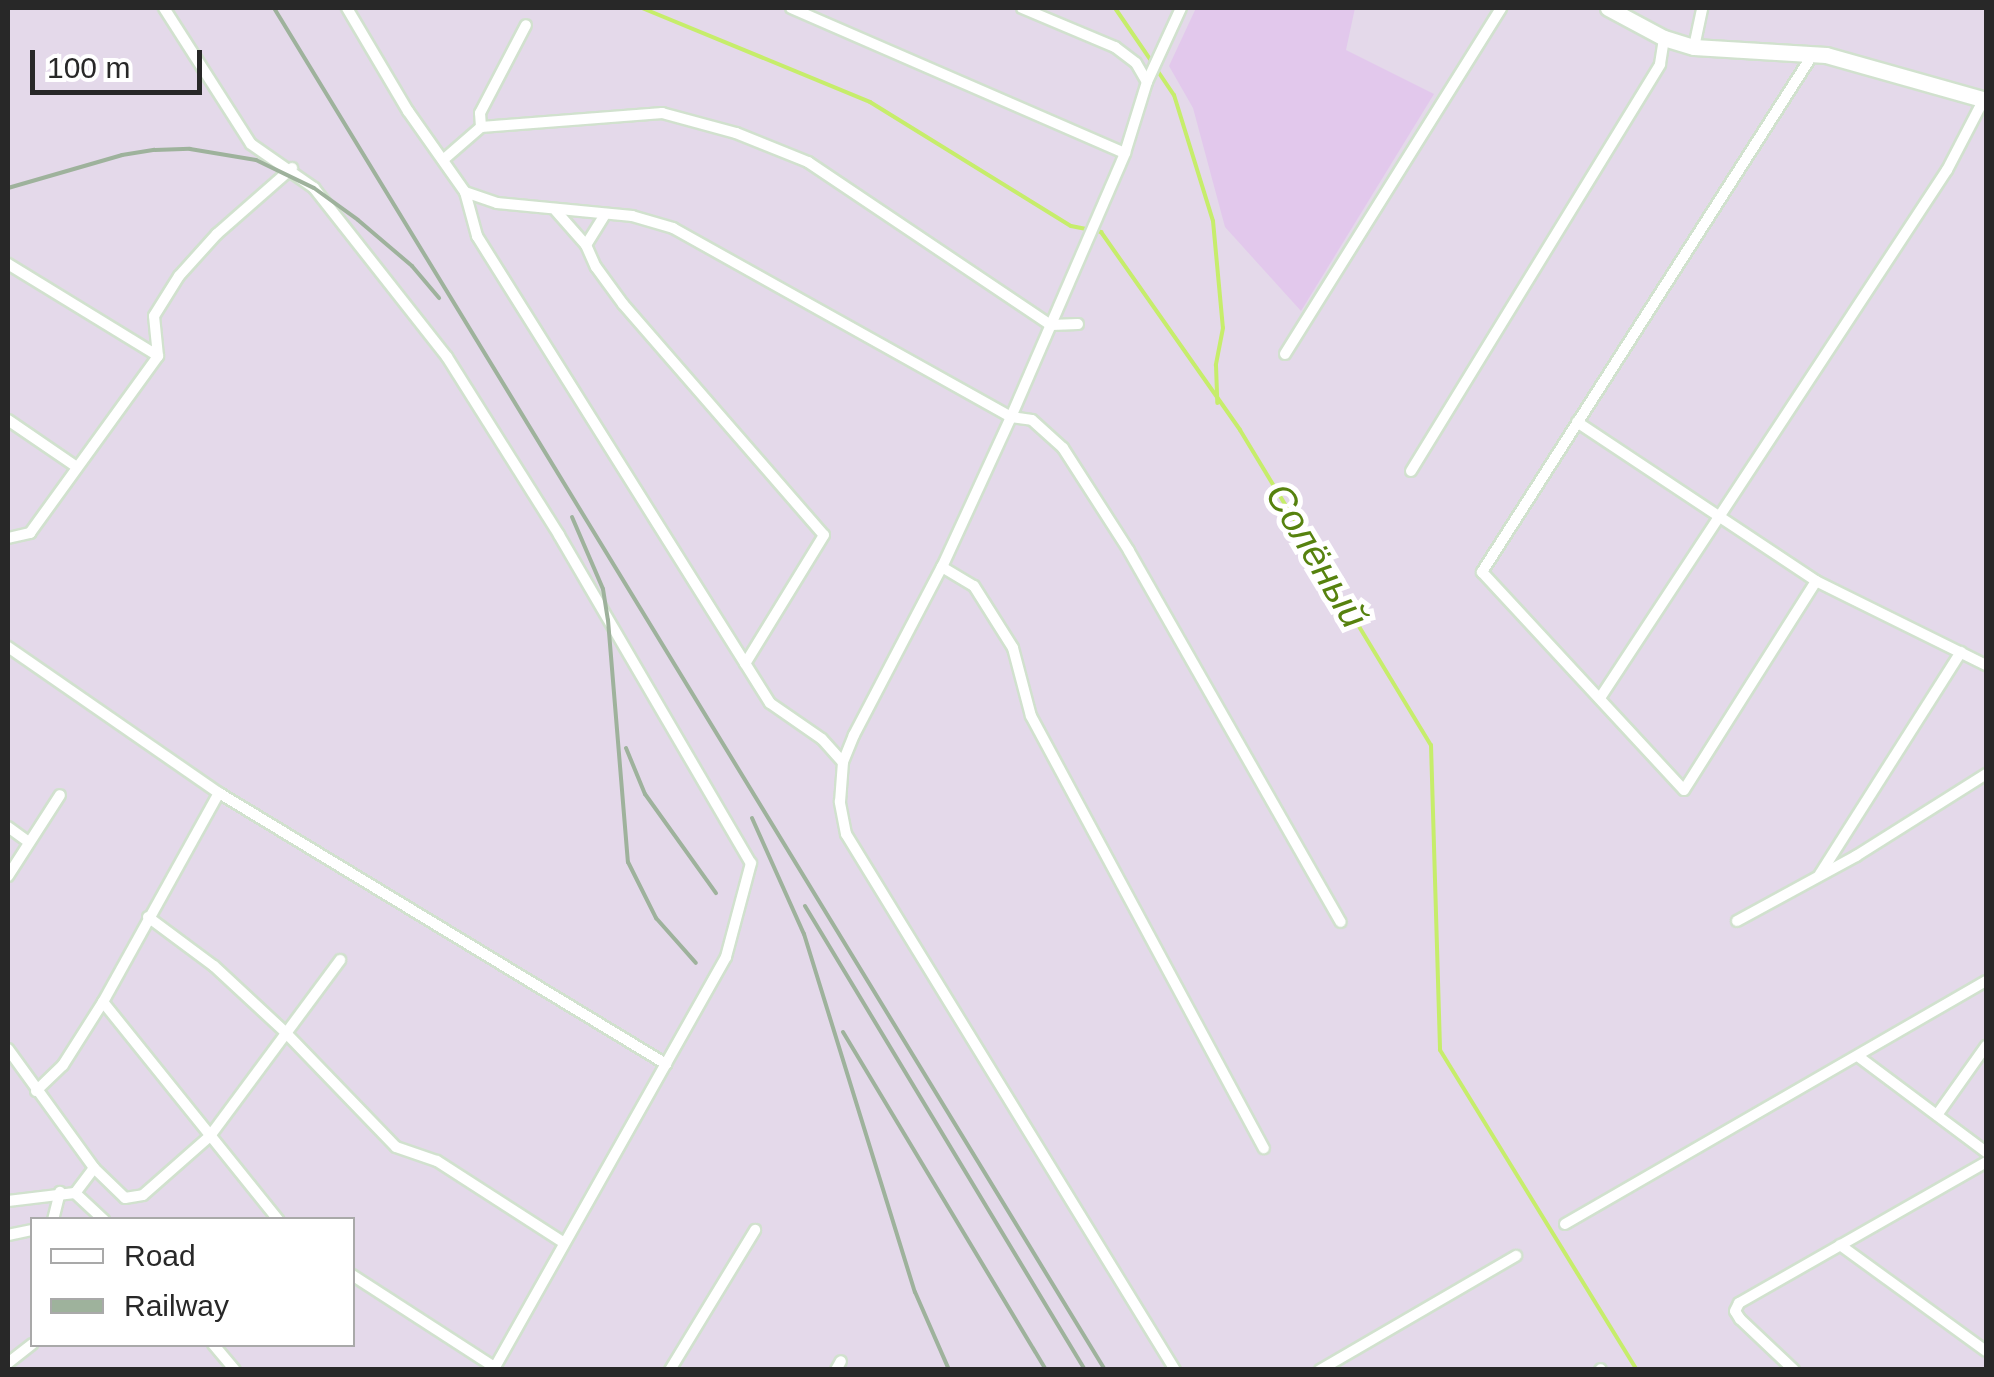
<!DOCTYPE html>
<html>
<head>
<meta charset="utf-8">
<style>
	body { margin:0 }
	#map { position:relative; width:1994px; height:1377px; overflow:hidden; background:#e4d9ea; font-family:Arial,sans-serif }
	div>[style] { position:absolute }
	.education>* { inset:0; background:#e2c8ec }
	.stream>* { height:4px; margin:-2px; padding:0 2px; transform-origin:2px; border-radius:2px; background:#c6ed6b }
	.roads { filter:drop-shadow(2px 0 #d1e1ce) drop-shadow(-2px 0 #d1e1ce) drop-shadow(0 2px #d1e1ce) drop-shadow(0 -2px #d1e1ce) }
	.street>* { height:10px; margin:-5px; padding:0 5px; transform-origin:5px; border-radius:5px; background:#fff }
	.secondary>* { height:15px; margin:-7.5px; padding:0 7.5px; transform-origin:7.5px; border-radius:7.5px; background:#fff }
	.rail>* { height:4px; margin:-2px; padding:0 2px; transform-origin:2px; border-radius:2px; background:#9eb29c }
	span { translate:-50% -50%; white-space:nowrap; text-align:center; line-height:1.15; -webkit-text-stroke:10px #fff; paint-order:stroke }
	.water-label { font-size:38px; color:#56820e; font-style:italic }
	.frame { position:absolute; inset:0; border:10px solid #282828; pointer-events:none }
	.legend { position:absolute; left:30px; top:1217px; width:325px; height:130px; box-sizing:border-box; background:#fff; border:2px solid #a9a9a9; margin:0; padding:12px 18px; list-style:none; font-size:30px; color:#282828 }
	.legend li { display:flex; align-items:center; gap:20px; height:50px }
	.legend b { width:50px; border:2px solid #a9a9a9 }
	.scale { position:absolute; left:30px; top:50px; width:172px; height:45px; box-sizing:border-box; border:5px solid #282828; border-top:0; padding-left:12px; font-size:30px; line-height:35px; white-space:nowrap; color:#282828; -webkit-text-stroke:8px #fff; paint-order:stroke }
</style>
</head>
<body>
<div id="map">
	<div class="education">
		<div style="clip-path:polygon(1196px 8px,1355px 8px,1346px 50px,1434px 94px,1301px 311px,1225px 227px,1193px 108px,1169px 66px)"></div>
	</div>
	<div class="stream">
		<div style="left:642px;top:8px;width:247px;rotate:22.4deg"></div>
		<div style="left:870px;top:102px;width:236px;rotate:31.7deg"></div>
		<div style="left:1071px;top:226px;width:31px;rotate:11deg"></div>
		<div style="left:1101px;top:232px;width:242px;rotate:54.9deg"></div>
		<div style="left:1240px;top:430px;width:368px;rotate:58.8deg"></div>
		<div style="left:1431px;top:745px;width:305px;rotate:88.3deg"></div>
		<div style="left:1440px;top:1050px;width:376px;rotate:58.4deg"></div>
		<div style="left:1115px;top:8px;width:65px;rotate:55.6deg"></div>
		<div style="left:1157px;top:70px;width:30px;rotate:56deg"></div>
		<div style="left:1174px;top:95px;width:132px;rotate:72.8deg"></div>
		<div style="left:1213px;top:221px;width:107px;rotate:84.7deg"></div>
		<div style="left:1223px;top:328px;width:38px;rotate:101deg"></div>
		<div style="left:1216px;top:365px;width:38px;rotate:88deg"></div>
	</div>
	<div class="roads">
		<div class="street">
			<div style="left:164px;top:8px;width:161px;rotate:57.4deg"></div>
			<div style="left:251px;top:144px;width:77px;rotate:34.9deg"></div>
			<div style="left:314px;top:188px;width:215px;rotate:51.8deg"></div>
			<div style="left:447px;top:357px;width:210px;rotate:57.8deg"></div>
			<div style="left:559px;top:535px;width:380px;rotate:59.7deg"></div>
			<div style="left:751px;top:863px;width:97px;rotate:104.9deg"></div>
			<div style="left:726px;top:957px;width:474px;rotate:119.4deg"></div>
			<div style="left:347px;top:8px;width:120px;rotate:59.4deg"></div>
			<div style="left:408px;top:111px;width:99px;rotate:54.9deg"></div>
			<div style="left:465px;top:192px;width:34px;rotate:19deg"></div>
			<div style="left:497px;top:203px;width:136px;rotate:5.5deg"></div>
			<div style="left:632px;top:216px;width:43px;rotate:16.3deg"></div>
			<div style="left:673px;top:228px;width:387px;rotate:29.2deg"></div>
			<div style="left:1011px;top:417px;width:21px;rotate:8deg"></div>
			<div style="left:1032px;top:420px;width:42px;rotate:42.1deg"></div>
			<div style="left:1063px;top:448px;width:122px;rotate:57.3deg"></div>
			<div style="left:1129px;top:551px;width:427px;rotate:60.3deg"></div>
			<div style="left:791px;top:8px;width:364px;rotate:23.5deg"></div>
			<div style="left:1022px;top:8px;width:101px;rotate:22.8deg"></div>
			<div style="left:1115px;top:47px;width:26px;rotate:37deg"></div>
			<div style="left:1136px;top:63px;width:22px;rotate:60deg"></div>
			<div style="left:1694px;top:47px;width:40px;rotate:-78deg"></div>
			<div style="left:1813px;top:54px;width:615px;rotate:122.58deg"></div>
			<div style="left:1482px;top:572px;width:297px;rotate:47.2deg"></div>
			<div style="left:1684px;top:790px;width:247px;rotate:-57.7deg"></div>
			<div style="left:481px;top:127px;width:14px;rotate:-94deg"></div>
			<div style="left:480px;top:113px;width:99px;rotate:-62.4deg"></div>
			<div style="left:443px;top:160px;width:50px;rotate:-41deg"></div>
			<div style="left:481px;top:127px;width:182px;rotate:-4.4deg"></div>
			<div style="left:662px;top:113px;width:77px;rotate:15.1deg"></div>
			<div style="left:736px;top:133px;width:78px;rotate:21.9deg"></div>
			<div style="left:808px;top:162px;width:293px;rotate:33.9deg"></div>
			<div style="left:1051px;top:325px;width:27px;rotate:-2deg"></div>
			<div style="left:465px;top:192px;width:46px;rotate:74.7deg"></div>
			<div style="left:477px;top:236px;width:551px;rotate:57.9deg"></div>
			<div style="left:770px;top:703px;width:63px;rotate:34.7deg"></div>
			<div style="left:822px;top:739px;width:31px;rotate:48deg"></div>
			<div style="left:556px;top:211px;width:45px;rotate:48.6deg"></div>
			<div style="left:586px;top:245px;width:24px;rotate:66deg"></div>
			<div style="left:596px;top:267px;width:46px;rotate:53.9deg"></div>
			<div style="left:623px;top:304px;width:306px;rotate:49deg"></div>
			<div style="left:824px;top:535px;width:151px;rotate:121.5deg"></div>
			<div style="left:586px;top:245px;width:36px;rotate:-58deg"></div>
			<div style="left:8px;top:264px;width:176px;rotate:31.5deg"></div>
			<div style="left:1285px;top:354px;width:408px;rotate:-58deg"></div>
			<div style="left:8px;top:420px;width:83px;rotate:34.3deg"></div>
			<div style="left:1577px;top:422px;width:287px;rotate:33.6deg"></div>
			<div style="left:1816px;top:581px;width:190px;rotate:26.3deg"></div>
			<div style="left:1411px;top:471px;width:477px;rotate:-58.5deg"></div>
			<div style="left:1660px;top:64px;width:26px;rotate:-81deg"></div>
			<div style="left:8px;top:538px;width:23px;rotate:-13deg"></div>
			<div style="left:30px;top:533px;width:218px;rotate:-54.1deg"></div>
			<div style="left:158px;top:356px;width:40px;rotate:-95.7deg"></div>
			<div style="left:154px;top:316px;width:47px;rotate:-58deg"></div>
			<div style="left:179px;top:276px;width:57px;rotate:-47.9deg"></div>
			<div style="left:217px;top:234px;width:100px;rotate:-41.3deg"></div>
			<div style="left:942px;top:567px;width:37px;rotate:31deg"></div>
			<div style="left:974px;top:586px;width:73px;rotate:57.8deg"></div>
			<div style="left:1013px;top:648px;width:70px;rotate:75.2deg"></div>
			<div style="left:1031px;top:716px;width:491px;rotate:61.7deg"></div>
			<div style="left:8px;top:647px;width:257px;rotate:34.7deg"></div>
			<div style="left:219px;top:793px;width:523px;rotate:31.23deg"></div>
			<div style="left:1600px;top:698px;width:632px;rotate:-56.69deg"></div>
			<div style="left:1947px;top:170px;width:80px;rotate:-62.5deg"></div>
			<div style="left:8px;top:827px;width:26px;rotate:36deg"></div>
			<div style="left:1820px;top:874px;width:263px;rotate:-57.6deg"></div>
			<div style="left:8px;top:876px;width:96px;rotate:-57.3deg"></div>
			<div style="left:148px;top:917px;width:82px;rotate:36.6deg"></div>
			<div style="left:214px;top:966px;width:98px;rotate:42.9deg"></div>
			<div style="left:286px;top:1033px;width:158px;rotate:46deg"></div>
			<div style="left:396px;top:1147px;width:43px;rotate:18.9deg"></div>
			<div style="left:437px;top:1161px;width:151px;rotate:32.8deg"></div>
			<div style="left:1737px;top:921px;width:136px;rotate:-28.6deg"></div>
			<div style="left:1856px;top:856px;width:154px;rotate:-32.2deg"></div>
			<div style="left:103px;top:1002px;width:280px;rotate:51.2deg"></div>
			<div style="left:8px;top:1049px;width:147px;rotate:54.1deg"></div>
			<div style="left:94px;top:1168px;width:31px;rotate:127deg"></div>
			<div style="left:1859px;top:1057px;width:159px;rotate:36.8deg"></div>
			<div style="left:36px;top:1091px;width:37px;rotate:-44deg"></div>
			<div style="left:63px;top:1065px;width:75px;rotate:-57.6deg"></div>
			<div style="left:103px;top:1002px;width:239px;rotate:-61deg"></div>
			<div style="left:1937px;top:1115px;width:85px;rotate:-54.6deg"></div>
			<div style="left:94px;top:1168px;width:43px;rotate:44.1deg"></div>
			<div style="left:125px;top:1198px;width:18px;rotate:-9deg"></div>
			<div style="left:143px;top:1195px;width:89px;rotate:-41.4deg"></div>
			<div style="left:210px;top:1136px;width:219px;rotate:-53.5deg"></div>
			<div style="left:8px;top:1201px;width:67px;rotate:-6.8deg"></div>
			<div style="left:75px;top:1193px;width:40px;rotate:43deg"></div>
			<div style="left:53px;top:1220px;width:29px;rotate:-76deg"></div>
			<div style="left:1565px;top:1224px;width:486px;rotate:-30deg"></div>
			<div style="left:8px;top:1235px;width:25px;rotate:-12deg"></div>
			<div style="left:1840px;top:1245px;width:180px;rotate:36deg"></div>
			<div style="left:352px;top:1275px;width:169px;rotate:32.9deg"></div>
			<div style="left:213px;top:1344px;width:34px;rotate:50deg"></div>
			<div style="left:8px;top:1363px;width:31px;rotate:-38deg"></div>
			<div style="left:670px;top:1370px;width:164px;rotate:-58.7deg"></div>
			<div style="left:836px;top:1370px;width:10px;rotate:-61deg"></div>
			<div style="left:1175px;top:1370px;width:629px;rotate:-121.54deg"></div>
			<div style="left:846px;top:834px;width:33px;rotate:-101deg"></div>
			<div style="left:840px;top:802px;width:40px;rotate:-85.7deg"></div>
			<div style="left:843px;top:762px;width:29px;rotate:-68deg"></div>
			<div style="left:854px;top:735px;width:190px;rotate:-62.4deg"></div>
			<div style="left:942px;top:567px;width:165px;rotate:-65.3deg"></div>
			<div style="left:1011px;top:417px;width:288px;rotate:-66.6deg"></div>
			<div style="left:1125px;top:153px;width:74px;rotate:-72.8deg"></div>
			<div style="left:1147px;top:82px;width:81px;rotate:-65.3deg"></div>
			<div style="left:1320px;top:1370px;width:227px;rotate:-30.2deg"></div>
			<div style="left:1600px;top:1370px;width:1px;rotate:-45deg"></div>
			<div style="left:1794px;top:1370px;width:74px;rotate:-136.6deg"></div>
			<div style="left:1740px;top:1319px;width:9px;rotate:-122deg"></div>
			<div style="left:1735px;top:1311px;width:9px;rotate:-63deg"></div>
			<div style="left:1739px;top:1303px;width:284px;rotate:-29.7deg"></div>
		</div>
		<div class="secondary">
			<div style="left:1608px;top:8px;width:64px;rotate:28.2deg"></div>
			<div style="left:1664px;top:38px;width:31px;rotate:17deg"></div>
			<div style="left:1694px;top:47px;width:132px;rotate:3.5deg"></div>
			<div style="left:1826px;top:55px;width:166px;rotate:15.7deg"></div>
		</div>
	</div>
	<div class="rail">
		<div style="left:274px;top:8px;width:1595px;rotate:58.61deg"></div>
		<div style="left:8px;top:188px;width:119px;rotate:-16.1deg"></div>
		<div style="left:122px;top:155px;width:33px;rotate:-9deg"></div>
		<div style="left:155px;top:150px;width:35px;rotate:-2deg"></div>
		<div style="left:190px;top:149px;width:67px;rotate:9.5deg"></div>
		<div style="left:256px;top:160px;width:64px;rotate:25.8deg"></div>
		<div style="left:314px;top:188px;width:54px;rotate:36deg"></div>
		<div style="left:358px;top:220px;width:71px;rotate:40.4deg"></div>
		<div style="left:412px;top:266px;width:42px;rotate:49.8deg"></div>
		<div style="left:572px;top:517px;width:78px;rotate:66.7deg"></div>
		<div style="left:603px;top:589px;width:31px;rotate:81deg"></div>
		<div style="left:608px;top:620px;width:243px;rotate:85.3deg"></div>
		<div style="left:628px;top:862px;width:63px;rotate:63.4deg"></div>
		<div style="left:656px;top:918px;width:60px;rotate:48.4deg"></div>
		<div style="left:626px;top:748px;width:50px;rotate:67.6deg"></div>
		<div style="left:645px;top:794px;width:122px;rotate:54.4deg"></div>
		<div style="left:752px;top:818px;width:127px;rotate:65.9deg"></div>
		<div style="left:804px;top:934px;width:375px;rotate:72.8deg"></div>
		<div style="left:915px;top:1292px;width:85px;rotate:66.4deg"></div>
		<div style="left:805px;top:906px;width:542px;rotate:58.89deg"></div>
		<div style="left:843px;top:1032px;width:394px;rotate:59deg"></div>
	</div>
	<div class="water-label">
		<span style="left:1316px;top:556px;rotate:59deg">Солёный</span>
	</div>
	<div class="frame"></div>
	<ul class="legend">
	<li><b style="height:12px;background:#fff"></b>Road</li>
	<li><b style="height:12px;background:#9eb29c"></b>Railway</li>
	</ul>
	<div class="scale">100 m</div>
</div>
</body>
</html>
